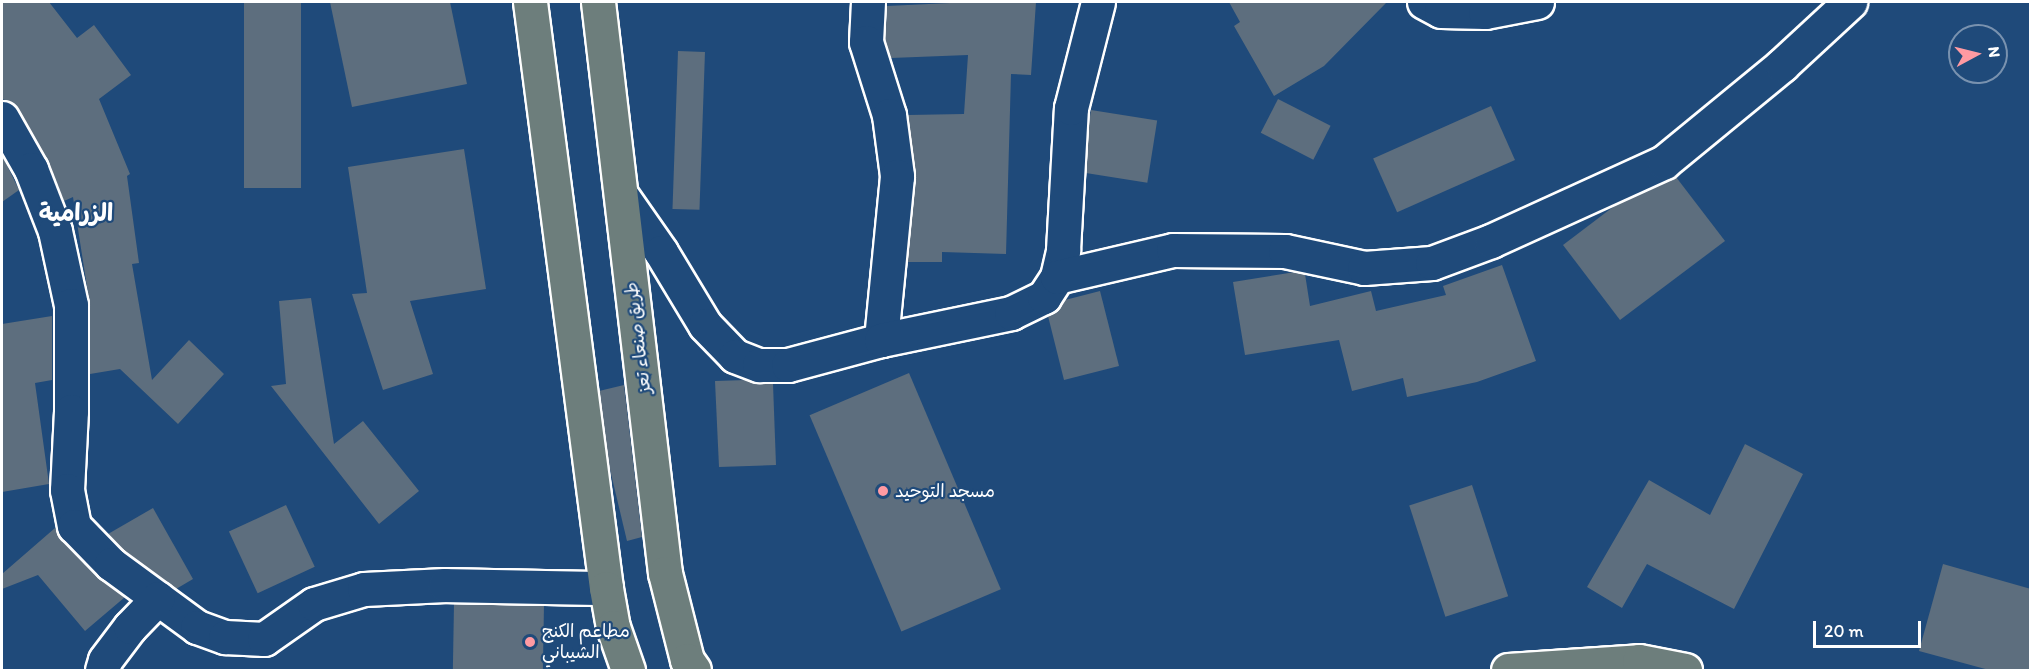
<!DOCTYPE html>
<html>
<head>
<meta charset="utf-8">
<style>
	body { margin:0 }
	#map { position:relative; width:2032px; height:672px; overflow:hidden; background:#1f4a7a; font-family:Itim,"Playpen Sans Arabic",sans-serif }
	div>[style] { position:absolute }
	.building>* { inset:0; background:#5d6e7e; transform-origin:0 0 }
	.roads { filter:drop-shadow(2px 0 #fff) drop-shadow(-2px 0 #fff) drop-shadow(0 2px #fff) drop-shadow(0 -2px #fff) }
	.minor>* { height:33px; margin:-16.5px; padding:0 16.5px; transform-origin:16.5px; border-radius:16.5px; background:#1f4a7a }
	.trunk>* { height:33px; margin:-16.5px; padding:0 16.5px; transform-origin:16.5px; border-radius:16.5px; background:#6d7e7c }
	.dots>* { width:16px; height:16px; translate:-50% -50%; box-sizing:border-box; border:3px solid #1f4a7a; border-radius:50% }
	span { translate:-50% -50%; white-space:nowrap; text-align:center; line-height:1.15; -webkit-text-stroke:4.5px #1f4a7a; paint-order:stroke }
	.street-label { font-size:18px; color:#fff }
	.poi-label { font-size:18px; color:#fff }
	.left { translate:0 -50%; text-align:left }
	.district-label { font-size:24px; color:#fff; font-weight:700 }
	.frame { position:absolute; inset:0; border:3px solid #fff; pointer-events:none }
	.north { position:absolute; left:1948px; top:24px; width:60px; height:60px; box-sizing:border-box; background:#1f4a7a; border:2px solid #7992af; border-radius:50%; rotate:83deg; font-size:16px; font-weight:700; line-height:24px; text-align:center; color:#fff }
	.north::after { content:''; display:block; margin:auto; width:21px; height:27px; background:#ff9aa2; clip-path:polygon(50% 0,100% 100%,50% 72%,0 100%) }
	.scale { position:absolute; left:1813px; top:621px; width:108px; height:27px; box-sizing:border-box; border:3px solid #fff; border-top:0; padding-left:8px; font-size:18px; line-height:21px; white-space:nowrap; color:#fff; -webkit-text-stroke:4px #1f4a7a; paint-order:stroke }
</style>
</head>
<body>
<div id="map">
	<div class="building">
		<div style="clip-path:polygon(2px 2px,49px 2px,77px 38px,94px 25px,131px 75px,99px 99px,130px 174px,127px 176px,139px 263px,132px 264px,152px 380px,189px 340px,224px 374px,178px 424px,120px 369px,90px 374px,90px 306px,73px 197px,64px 201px,47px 160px,18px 109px,11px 102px,2px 99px)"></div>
		<div style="left:244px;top:2px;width:57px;height:186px"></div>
		<div style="clip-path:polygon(330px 2px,450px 2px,467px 84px,352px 107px)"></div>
		<div style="clip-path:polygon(971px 2px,1036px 2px,1031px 75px,1011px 74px,1006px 254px,942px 252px,942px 262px,907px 262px,916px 178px,908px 115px,964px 114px,968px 55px,891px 58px,885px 40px,887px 6px)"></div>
		<div style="clip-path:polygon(1229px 2px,1387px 2px,1324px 66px,1274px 96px,1234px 26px,1240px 22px)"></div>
		<div style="left:678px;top:51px;width:27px;height:158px;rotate:2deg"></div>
		<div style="left:1278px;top:99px;width:59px;height:38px;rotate:27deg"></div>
		<div style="left:1491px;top:106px;width:59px;height:129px;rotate:66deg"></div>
		<div style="left:1091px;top:110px;width:67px;height:63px;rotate:9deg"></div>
		<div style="clip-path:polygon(464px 149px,486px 289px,410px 301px,433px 374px,383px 390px,352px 294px,367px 293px,348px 167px)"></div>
		<div style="clip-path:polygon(2px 155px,19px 190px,2px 202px)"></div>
		<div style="clip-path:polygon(1676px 177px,1725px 241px,1620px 320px,1563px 245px,1617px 204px)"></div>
		<div style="clip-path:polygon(1502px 265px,1536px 361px,1477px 382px,1407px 397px,1403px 378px,1352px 391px,1339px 340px,1245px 355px,1233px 282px,1295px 272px,1305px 274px,1310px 306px,1371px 291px,1376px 311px,1446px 295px,1443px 286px)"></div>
		<div style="clip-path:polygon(1100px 291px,1119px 366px,1064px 380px,1048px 316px,1065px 300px)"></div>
		<div style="clip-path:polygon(311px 298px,334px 444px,363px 421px,419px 491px,379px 524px,271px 386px,286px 384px,279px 301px)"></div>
		<div style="clip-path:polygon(52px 316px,52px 380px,35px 383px,49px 484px,2px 492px,2px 324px)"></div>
		<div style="left:909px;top:373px;width:235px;height:108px;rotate:67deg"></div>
		<div style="clip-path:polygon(746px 380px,773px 384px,776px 465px,719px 467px,715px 381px)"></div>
		<div style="clip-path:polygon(624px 385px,642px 537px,627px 541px,608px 461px,599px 391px)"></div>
		<div style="clip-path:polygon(1745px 444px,1803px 474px,1734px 609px,1647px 564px,1622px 608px,1587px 587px,1649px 480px,1710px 515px)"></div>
		<div style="left:1472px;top:485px;width:117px;height:66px;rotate:72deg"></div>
		<div style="left:286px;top:505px;width:68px;height:63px;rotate:65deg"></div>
		<div style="clip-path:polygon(153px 508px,193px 579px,176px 589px,123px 550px,108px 534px)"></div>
		<div style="clip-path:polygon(55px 528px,61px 539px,98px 577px,125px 597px,85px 631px,38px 575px,2px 589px,2px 574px)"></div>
		<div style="clip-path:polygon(1943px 564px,2031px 589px,2031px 670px,1989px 670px,1919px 651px)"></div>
		<div style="left:454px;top:604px;width:90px;height:66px;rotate:1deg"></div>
	</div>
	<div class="roads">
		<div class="minor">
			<div style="left:868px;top:2px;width:40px;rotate:92.9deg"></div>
			<div style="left:866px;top:42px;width:77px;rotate:72.5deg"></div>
			<div style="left:889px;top:115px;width:62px;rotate:82.5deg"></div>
			<div style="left:897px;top:176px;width:165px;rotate:95.6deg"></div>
			<div style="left:1424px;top:2px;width:19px;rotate:28deg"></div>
			<div style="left:1441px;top:11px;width:44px;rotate:1.3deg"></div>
			<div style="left:1485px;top:12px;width:53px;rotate:-10.9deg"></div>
			<div style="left:2px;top:118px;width:59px;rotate:60.4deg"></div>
			<div style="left:31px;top:169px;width:66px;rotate:68.8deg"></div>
			<div style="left:55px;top:231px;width:76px;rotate:77.8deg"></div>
			<div style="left:71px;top:305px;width:106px;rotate:90deg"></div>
			<div style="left:71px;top:411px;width:79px;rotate:92.9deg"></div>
			<div style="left:67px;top:490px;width:37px;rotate:79deg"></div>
			<div style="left:74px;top:526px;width:53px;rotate:45.8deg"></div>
			<div style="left:111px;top:564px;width:107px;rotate:36.2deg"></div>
			<div style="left:197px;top:627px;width:30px;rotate:20deg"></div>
			<div style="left:225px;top:637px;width:39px;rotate:3deg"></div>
			<div style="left:264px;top:639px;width:61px;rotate:-35deg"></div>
			<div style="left:314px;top:604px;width:52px;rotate:-16.7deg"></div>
			<div style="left:364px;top:589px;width:81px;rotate:-2.8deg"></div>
			<div style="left:445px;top:585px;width:161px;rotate:1.1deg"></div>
			<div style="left:622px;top:196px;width:68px;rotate:55.1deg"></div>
			<div style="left:661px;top:252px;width:85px;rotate:58.9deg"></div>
			<div style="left:705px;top:325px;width:43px;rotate:45.9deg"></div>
			<div style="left:735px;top:356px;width:26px;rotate:21deg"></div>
			<div style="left:759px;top:365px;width:29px"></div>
			<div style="left:788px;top:365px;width:96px;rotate:-15deg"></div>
			<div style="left:881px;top:340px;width:133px;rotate:-11.7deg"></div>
			<div style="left:1011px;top:313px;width:37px;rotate:-26deg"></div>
			<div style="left:1044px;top:297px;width:24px;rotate:-57deg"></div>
			<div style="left:1057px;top:277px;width:28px;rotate:-77deg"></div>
			<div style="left:1063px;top:250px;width:142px;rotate:-86.8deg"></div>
			<div style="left:1071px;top:108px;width:109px;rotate:-75.7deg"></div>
			<div style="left:1057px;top:277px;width:119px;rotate:-13.1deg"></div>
			<div style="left:1173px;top:250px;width:112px;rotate:0.5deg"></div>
			<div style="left:1285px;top:251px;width:81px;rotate:12.1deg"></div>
			<div style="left:1364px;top:268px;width:68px;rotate:-4.2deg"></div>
			<div style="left:1432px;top:263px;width:63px;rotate:-20.4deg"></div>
			<div style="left:1491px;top:241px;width:190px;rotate:-24.5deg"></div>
			<div style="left:1664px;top:162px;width:153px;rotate:-39.4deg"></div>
			<div style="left:1782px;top:65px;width:93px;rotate:-42.8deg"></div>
			<div style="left:102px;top:670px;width:10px;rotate:-73deg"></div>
			<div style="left:105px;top:660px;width:41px;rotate:-52.9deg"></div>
			<div style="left:130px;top:627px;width:40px;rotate:-46deg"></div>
		</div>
		<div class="trunk">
			<div style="left:530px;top:2px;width:591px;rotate:82.61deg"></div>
			<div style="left:606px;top:588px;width:40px;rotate:80deg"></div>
			<div style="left:613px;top:627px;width:46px;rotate:70.8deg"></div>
			<div style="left:598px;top:2px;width:575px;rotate:83.31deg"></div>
			<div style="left:665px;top:573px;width:90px;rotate:75.8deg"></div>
			<div style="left:687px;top:660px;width:12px;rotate:55deg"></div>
			<div style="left:1508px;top:670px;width:131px;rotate:-3.9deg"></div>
			<div style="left:1639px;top:661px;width:47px;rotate:11.1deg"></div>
		</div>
	</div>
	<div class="dots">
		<div style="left:883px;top:491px;background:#ff9aa2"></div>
		<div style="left:530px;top:642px;background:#ff9aa2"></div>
	</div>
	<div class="street-label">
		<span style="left:638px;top:338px;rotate:-97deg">طريق صنعاء تعز</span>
	</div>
	<div class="poi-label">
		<span class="left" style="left:895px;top:491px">مسجد التوحيد</span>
		<span class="left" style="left:542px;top:642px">مطاعم الكنج<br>الشيباني</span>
	</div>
	<div class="district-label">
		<span style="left:76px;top:213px">الزرامية</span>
	</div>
	<div class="frame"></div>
	<div class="north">N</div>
	<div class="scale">20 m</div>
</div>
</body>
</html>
